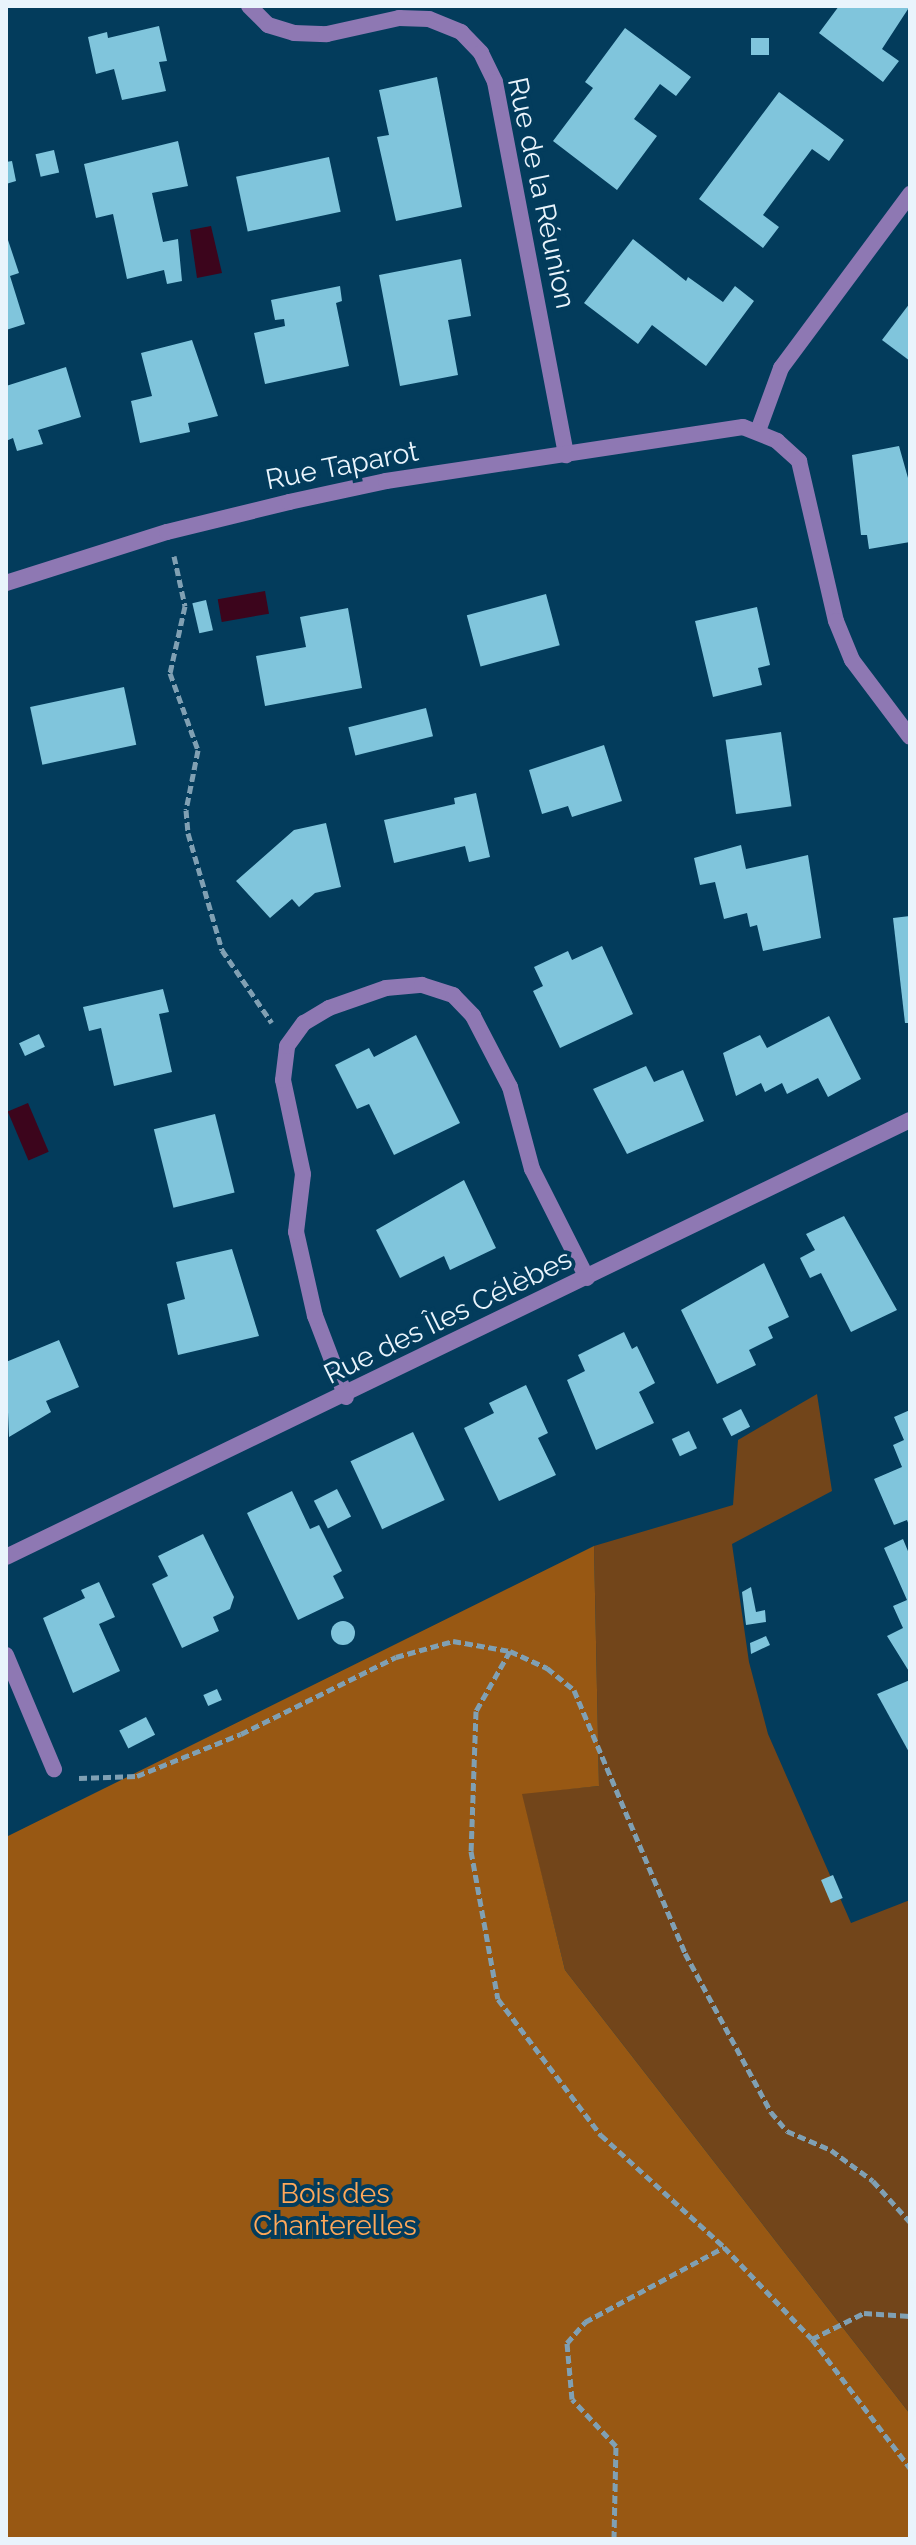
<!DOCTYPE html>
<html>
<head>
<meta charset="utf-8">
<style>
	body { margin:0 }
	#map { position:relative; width:916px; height:2545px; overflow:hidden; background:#033c5c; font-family:Raleway,sans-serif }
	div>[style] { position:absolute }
	.green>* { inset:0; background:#72451a }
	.forest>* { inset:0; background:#985813 }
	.water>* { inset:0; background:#3c051c; transform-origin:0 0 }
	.building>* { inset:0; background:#80c5dc; transform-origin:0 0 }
	.round { border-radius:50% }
	.path>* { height:5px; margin-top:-2.5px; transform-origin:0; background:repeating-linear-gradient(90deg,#80a0b3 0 8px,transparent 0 12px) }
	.lane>* { height:16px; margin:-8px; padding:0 8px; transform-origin:8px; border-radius:8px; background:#8e78b3 }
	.street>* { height:16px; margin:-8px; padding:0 8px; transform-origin:8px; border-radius:8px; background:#8e78b3 }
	span { translate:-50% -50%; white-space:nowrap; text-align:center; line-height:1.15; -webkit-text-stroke:8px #033c5c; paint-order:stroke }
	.street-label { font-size:28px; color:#e9f4fc }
	.park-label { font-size:28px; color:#fea85a }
	.frame { position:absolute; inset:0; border:8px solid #e9f4fc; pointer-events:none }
</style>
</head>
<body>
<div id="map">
	<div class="green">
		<div style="clip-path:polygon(817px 1394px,832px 1491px,732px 1544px,749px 1662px,768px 1734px,851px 1923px,910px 1900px,910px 2414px,565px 1970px,521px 1793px,599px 1786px,594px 1546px,733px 1505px,738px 1440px)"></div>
	</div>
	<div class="forest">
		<div style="clip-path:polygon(594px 1546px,599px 1786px,522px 1794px,565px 1970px,910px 2414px,910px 2539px,6px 2539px,6px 1837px)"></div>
	</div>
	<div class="water">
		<div style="clip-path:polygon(211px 226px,222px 273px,197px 278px,190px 230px)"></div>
		<div style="left:265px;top:591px;width:23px;height:48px;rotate:80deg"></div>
		<div style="left:28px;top:1103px;width:53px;height:22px;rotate:67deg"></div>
	</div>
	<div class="building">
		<div style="clip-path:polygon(839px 6px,910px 6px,882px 49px,899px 61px,883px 82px,819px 33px)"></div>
		<div style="clip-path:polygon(159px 26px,167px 61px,159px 62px,166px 91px,122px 100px,114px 69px,96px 74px,88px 37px,107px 32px,108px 38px)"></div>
		<div style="clip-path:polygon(625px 28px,691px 77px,676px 96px,660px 84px,634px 119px,657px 136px,617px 190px,553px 141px,593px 88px,585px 82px)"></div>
		<div style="left:751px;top:38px;width:18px;height:17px"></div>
		<div style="clip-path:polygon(437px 77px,462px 207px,396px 221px,377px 137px,389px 135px,379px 90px)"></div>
		<div style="clip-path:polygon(779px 92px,844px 140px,829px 161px,812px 149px,777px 196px,763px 215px,779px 227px,763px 248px,699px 199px)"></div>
		<div style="clip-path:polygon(178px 141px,188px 186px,152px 193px,163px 242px,178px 239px,182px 281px,167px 284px,164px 270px,127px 279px,113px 214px,96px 218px,84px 164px)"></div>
		<div style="left:54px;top:150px;width:23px;height:19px;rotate:77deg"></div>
		<div style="left:329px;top:157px;width:56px;height:95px;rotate:78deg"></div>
		<div style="clip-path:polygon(12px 161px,16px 181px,6px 184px,6px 162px)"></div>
		<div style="clip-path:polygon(6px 234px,19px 273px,10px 276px,25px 324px,6px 330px)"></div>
		<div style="clip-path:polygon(633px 239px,686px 281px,688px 277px,723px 302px,735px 286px,754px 301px,706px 366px,652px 325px,638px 344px,584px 303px)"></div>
		<div style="clip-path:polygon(461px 259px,471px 316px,448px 320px,458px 375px,400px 386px,379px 275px)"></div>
		<div style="clip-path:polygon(340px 286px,342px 301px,336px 303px,349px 366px,265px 384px,254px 333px,285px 326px,284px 319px,275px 320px,271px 300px)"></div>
		<div style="clip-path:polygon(910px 303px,910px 361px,882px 340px)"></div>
		<div style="clip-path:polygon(192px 340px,218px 416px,188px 423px,190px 432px,140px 443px,131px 401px,152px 396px,141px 353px)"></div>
		<div style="clip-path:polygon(66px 367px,81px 417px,38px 430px,43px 444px,17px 451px,13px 438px,6px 441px,6px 386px)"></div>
		<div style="clip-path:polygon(899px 446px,910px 485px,910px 542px,869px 549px,867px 535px,861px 535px,852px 455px)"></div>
		<div style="left:546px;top:594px;width:53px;height:82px;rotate:75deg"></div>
		<div style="left:206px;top:600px;width:31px;height:14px;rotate:77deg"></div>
		<div style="clip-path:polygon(757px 607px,770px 665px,758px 668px,762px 685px,713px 697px,695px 621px)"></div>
		<div style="clip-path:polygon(348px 608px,362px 688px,265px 706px,256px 656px,306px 647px,300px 617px)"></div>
		<div style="left:124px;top:687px;width:59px;height:96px;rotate:78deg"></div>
		<div style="left:426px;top:708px;width:29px;height:80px;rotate:76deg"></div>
		<div style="left:781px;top:732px;width:75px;height:56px;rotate:82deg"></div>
		<div style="clip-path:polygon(604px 745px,622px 801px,572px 817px,568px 806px,542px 814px,529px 770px)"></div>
		<div style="clip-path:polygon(476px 793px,490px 857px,469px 862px,465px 846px,394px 863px,384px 820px,455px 804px,454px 798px)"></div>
		<div style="clip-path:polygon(326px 823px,341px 887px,315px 893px,299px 907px,292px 899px,270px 918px,236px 881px,294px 830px)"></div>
		<div style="clip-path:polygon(741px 845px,746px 869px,808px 855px,821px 938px,763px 951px,757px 925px,750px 927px,747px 913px,724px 919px,715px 882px,700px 885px,694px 858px)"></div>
		<div style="clip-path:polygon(910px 916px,910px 1023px,905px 1023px,893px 918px)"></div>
		<div style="clip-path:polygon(602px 946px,633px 1014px,560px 1048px,533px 991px,543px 986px,534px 967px,568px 951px,572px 960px)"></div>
		<div style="clip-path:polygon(163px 989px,169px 1012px,159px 1014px,172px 1072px,114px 1086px,101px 1028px,89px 1031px,83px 1007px)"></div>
		<div style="clip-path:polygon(829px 1016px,861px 1079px,828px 1097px,818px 1078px,787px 1094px,782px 1083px,765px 1092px,761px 1083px,736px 1096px,723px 1053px,760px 1035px,767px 1048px)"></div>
		<div style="left:39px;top:1034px;width:14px;height:22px;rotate:65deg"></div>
		<div style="clip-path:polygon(416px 1035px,460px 1123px,394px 1155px,369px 1104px,357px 1109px,335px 1065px,369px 1048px,374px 1057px)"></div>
		<div style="clip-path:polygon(646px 1066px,654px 1082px,683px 1070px,704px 1121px,627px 1154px,593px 1089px)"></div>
		<div style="left:215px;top:1114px;width:81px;height:63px;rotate:76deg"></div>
		<div style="clip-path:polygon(464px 1180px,496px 1248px,450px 1270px,444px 1256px,400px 1278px,376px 1230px)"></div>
		<div style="clip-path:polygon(844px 1216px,897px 1310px,851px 1332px,821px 1273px,810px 1278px,800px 1258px,815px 1250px,806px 1234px)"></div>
		<div style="clip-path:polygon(232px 1249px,259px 1336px,178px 1355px,167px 1304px,185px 1299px,176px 1262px)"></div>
		<div style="clip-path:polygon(764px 1263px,789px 1317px,768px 1327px,773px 1338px,749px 1350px,756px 1365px,717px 1384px,681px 1310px)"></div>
		<div style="clip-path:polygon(624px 1332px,632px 1349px,637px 1346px,655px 1383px,639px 1392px,654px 1423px,596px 1450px,567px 1380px,585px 1371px,578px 1355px)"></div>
		<div style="clip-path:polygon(59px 1340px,79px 1387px,46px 1401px,51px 1412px,9px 1437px,6px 1362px)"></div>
		<div style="clip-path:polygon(526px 1385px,548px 1433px,538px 1438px,556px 1475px,499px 1501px,464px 1428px,494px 1413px,489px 1403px)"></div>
		<div style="left:741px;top:1409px;width:20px;height:21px;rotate:63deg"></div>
		<div style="clip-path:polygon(910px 1410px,910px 1528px,907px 1520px,894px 1525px,874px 1479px,902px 1467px,893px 1445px,904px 1440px,894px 1417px)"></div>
		<div style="left:689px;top:1431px;width:19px;height:19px;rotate:65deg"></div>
		<div style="left:413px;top:1432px;width:75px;height:69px;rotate:65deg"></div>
		<div style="left:337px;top:1489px;width:31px;height:26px;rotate:63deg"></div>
		<div style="clip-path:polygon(292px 1491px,310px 1529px,319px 1525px,342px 1571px,333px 1576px,344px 1598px,298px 1620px,247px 1513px)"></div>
		<div style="clip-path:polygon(203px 1534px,234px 1597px,230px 1609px,213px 1617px,219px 1631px,182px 1648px,152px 1584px,168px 1576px,158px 1556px)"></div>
		<div style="clip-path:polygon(903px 1539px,910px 1556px,910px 1673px,887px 1636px,903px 1628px,893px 1606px,907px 1600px,884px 1548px)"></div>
		<div style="clip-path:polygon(99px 1582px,115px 1617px,99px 1624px,120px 1671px,73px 1693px,43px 1618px,85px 1598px,81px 1590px)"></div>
		<div style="clip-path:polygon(751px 1587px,756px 1612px,765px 1610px,766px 1622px,746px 1625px,742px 1592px)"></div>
		<div class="round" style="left:331px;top:1621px;width:24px;height:24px"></div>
		<div style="clip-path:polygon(766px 1636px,770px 1645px,751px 1654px,750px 1643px)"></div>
		<div style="clip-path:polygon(910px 1680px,910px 1754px,877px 1694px)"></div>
		<div style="left:217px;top:1689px;width:12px;height:15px;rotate:66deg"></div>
		<div style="left:146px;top:1717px;width:20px;height:30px;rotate:63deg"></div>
		<div style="left:833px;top:1875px;width:25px;height:13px;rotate:67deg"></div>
	</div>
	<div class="path">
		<div style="left:174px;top:556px;width:51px;rotate:77.6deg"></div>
		<div style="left:185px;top:606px;width:69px;rotate:102.6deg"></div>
		<div style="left:170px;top:673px;width:82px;rotate:70deg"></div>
		<div style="left:198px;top:750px;width:61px;rotate:101.3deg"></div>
		<div style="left:186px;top:810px;width:23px;rotate:85deg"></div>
		<div style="left:188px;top:833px;width:122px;rotate:73.8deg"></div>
		<div style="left:222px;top:950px;width:88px;rotate:55.6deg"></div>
		<div style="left:510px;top:1651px;width:69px;rotate:119.5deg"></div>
		<div style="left:476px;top:1711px;width:140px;rotate:92deg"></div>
		<div style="left:471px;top:1851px;width:150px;rotate:79.7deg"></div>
		<div style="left:498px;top:1999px;width:171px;rotate:52.9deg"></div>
		<div style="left:601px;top:2135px;width:166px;rotate:42.3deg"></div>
		<div style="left:79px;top:1778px;width:58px;rotate:-2deg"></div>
		<div style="left:137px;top:1776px;width:112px;rotate:-22deg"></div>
		<div style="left:241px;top:1734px;width:173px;rotate:-26.4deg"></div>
		<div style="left:396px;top:1657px;width:59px;rotate:-15.7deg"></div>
		<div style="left:453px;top:1641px;width:58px;rotate:10deg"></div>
		<div style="left:510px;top:1651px;width:41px;rotate:24.7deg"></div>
		<div style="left:547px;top:1668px;width:35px;rotate:39deg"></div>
		<div style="left:574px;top:1690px;width:285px;rotate:67.1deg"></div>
		<div style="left:685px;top:1953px;width:181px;rotate:61.6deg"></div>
		<div style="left:771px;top:2112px;width:25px;rotate:50deg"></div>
		<div style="left:787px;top:2131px;width:48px;rotate:23.4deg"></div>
		<div style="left:831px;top:2150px;width:52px;rotate:36.4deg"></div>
		<div style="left:873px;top:2181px;width:55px;rotate:47.9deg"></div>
		<div style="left:812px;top:2339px;width:58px;rotate:-26.6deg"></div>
		<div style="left:864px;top:2313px;width:46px;rotate:3.7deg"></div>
		<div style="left:614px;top:2539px;width:93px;rotate:-88.8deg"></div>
		<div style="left:616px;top:2446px;width:64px;rotate:-133.1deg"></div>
		<div style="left:572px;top:2399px;width:56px;rotate:-95.1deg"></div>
		<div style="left:567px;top:2343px;width:28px;rotate:-49deg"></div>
		<div style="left:585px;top:2322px;width:158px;rotate:-28.3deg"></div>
		<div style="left:724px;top:2247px;width:127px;rotate:46.3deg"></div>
		<div style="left:812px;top:2339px;width:162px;rotate:52.8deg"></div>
	</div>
	<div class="lane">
		<div style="left:6px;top:1655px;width:124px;rotate:67.2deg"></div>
	</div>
	<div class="street">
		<div style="left:249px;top:6px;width:27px;rotate:45deg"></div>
		<div style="left:268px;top:25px;width:27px;rotate:17deg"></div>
		<div style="left:294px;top:33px;width:33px;rotate:2deg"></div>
		<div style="left:327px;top:34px;width:74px;rotate:-12.5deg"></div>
		<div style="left:399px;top:18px;width:30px;rotate:2deg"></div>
		<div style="left:429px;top:19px;width:35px;rotate:22deg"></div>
		<div style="left:461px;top:32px;width:29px;rotate:46deg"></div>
		<div style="left:481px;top:53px;width:32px;rotate:64deg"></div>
		<div style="left:495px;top:82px;width:380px;rotate:79.2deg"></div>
		<div style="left:758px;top:431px;width:67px;rotate:-69.9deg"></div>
		<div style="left:781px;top:368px;width:217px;rotate:-53.4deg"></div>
		<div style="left:6px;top:583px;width:169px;rotate:-17.6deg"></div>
		<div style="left:167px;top:532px;width:126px;rotate:-13.8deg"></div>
		<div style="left:289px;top:502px;width:99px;rotate:-12.2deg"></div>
		<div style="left:386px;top:481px;width:361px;rotate:-8.6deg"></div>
		<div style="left:743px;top:427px;width:37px;rotate:22deg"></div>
		<div style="left:777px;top:441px;width:30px;rotate:42deg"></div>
		<div style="left:799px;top:461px;width:164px;rotate:77deg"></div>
		<div style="left:836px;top:621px;width:42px;rotate:67.7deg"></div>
		<div style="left:852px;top:660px;width:96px;rotate:53deg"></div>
		<div style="left:346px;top:1397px;width:87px;rotate:-110.9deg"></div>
		<div style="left:315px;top:1316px;width:86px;rotate:-102.7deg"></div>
		<div style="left:296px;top:1232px;width:58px;rotate:-83.1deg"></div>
		<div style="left:303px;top:1174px;width:96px;rotate:-102deg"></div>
		<div style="left:283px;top:1080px;width:34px;rotate:-83deg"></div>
		<div style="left:287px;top:1046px;width:29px;rotate:-54deg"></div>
		<div style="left:304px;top:1023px;width:29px;rotate:-31deg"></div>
		<div style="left:329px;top:1008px;width:60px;rotate:-19.3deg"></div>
		<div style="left:386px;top:988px;width:36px;rotate:-5deg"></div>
		<div style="left:422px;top:985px;width:33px;rotate:18deg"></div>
		<div style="left:453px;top:995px;width:29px;rotate:46deg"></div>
		<div style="left:473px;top:1016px;width:80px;rotate:62.5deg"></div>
		<div style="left:510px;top:1087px;width:85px;rotate:75deg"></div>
		<div style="left:532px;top:1169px;width:122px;rotate:63.2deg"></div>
		<div style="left:6px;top:1557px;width:1004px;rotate:-25.8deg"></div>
	</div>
	<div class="street-label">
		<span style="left:541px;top:193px;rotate:78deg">Rue de la Réunion</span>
		<span style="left:342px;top:466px;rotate:-11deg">Rue Taparot</span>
		<span style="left:448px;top:1317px;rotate:-26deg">Rue des Îles Célèbes</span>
	</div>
	<div class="park-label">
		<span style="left:335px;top:2210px">Bois des<br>Chanterelles</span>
	</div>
	<div class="frame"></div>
</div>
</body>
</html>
